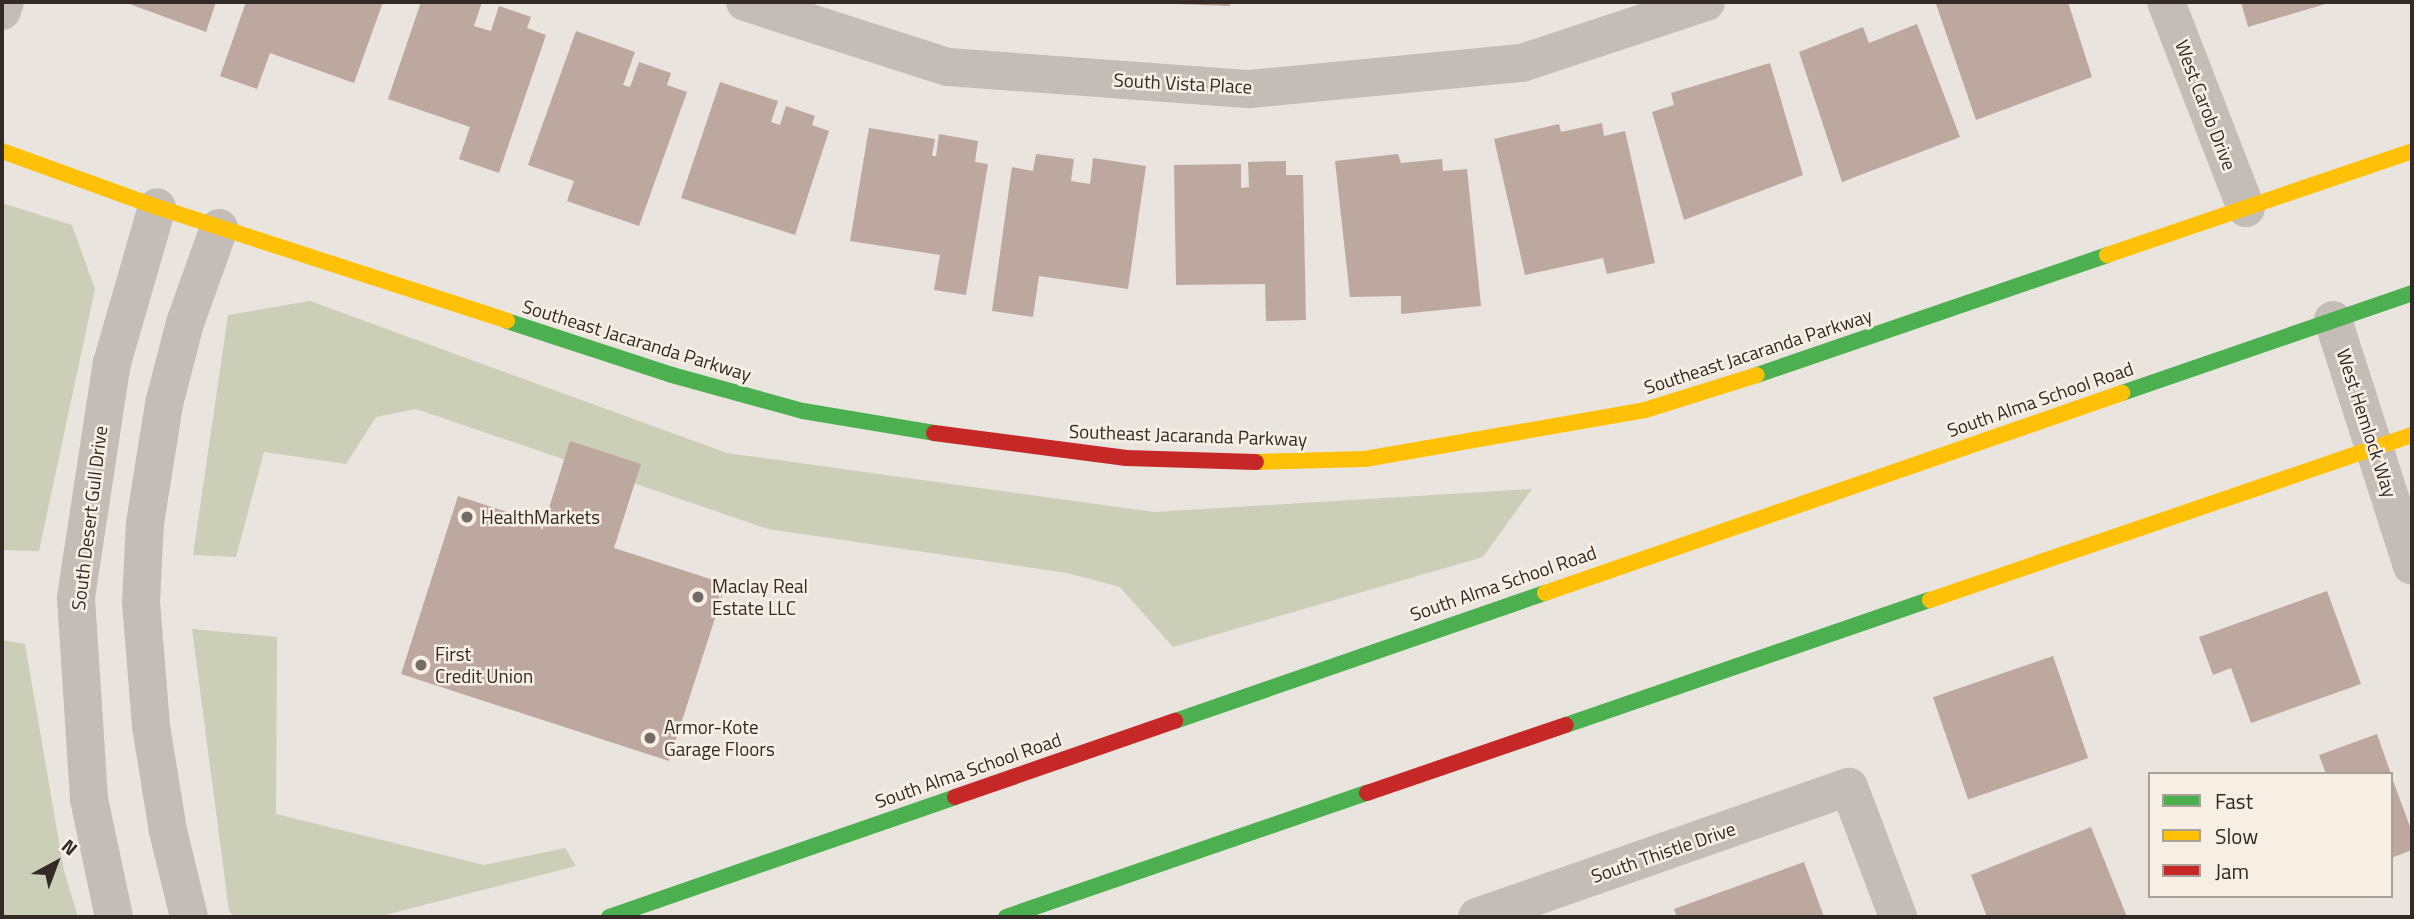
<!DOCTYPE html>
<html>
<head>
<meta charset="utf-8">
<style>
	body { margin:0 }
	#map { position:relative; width:2414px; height:919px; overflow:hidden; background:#eae4de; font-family:"Titillium Web",sans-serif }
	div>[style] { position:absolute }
	.green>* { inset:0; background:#cbcfb8 }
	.building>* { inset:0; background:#bda8a0; transform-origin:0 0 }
	.street>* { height:38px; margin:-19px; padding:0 19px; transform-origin:19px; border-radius:19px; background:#c3bcb7 }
	.fast>* { height:16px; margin:-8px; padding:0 8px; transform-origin:8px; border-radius:8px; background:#4caf50 }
	.slow>* { height:16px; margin:-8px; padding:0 8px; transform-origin:8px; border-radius:8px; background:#ffc107 }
	.jam>* { height:16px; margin:-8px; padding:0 8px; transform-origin:8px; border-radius:8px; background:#c62828 }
	.dots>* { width:19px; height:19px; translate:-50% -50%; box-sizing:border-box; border:4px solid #f8efe4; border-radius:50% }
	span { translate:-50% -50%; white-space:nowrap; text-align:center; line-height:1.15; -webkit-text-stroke:5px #f8efe4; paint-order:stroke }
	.street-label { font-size:19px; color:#332a26 }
	.poi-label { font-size:19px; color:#332a26 }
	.left { translate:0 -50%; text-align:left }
	.frame { position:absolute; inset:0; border:4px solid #332a26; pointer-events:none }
	.legend { position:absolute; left:2148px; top:772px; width:245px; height:126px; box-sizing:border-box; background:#f8efe4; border:2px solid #a9a098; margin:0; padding:9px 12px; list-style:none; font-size:21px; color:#332a26 }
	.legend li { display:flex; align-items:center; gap:14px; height:35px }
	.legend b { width:35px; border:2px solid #a9a098 }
	.north { position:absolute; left:21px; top:828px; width:70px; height:70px; -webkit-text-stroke:5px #f8efe4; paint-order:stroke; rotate:41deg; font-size:19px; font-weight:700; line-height:28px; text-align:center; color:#332a26 }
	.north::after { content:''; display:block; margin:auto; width:24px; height:32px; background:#332a26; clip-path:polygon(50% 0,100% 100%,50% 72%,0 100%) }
</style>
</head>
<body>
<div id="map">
	<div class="green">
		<div style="clip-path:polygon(2px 203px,72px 225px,95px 289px,39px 551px,2px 550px)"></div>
		<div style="clip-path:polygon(310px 301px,727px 453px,1154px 512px,1532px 489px,1483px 557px,1173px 647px,1120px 587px,1067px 573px,768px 529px,416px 409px,376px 417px,346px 464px,264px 452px,236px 557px,193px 555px,228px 315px)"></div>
		<div style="clip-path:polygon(192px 629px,277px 637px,276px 814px,484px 865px,565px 848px,576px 866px,377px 917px,235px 917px,229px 911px)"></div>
		<div style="clip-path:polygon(2px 640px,25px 644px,64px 871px,78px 917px,2px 917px)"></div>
	</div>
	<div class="building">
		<div style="clip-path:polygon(124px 2px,216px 2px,206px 32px)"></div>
		<div style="clip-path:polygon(246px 2px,383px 2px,354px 83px,270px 53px,257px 89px,220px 76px)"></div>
		<div style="clip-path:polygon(421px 2px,482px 2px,474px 26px,491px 31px,499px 6px,531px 17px,527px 28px,546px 35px,499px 173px,459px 159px,470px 127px,388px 99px)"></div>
		<div style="clip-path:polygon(1175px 2px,1230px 2px,1230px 6px,1175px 4px)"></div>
		<div style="clip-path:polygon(1943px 2px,2068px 2px,2092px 77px,1976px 120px,1936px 4px)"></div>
		<div style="clip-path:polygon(2241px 2px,2332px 2px,2248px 27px)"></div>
		<div style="clip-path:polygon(1917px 24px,1960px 137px,1842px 182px,1799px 52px,1863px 27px,1869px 43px)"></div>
		<div style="clip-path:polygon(576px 31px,635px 52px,623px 85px,630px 87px,639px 62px,671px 73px,667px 85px,687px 92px,639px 226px,567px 201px,574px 181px,528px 165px)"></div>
		<div style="clip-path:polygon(1770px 63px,1803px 175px,1684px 220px,1652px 112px,1674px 105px,1671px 93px)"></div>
		<div style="clip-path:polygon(720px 82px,778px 101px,771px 122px,780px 125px,786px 106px,815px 116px,812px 125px,829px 131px,795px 235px,681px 198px)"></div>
		<div style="clip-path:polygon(1602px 123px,1604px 136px,1625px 131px,1655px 263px,1607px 274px,1603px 258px,1525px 275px,1494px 139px,1559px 124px,1561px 132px)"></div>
		<div style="clip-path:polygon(869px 128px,935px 139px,932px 156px,936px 156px,939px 134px,978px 141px,975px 162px,988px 164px,966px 295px,934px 290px,940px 255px,850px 241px)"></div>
		<div style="clip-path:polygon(1036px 154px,1074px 159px,1071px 181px,1090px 184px,1093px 158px,1146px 166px,1128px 289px,1039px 276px,1033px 317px,992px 311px,1012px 167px,1033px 171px)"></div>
		<div style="clip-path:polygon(1398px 154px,1401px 163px,1442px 159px,1443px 171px,1467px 169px,1481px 306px,1401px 314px,1401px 296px,1350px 297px,1335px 161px)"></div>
		<div style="clip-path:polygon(1286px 161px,1286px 175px,1303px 175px,1306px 320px,1266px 321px,1265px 284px,1176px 285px,1174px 165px,1241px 164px,1241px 188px,1249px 187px,1248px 162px)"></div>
		<div style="clip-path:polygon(570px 441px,641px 464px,614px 548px,726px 584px,669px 761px,401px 674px,458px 496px,544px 524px)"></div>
		<div style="clip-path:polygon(2327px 591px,2361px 684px,2251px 723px,2231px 668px,2213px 675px,2199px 637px)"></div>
		<div style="left:2053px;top:656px;width:108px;height:127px;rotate:71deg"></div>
		<div style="clip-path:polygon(2377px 734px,2391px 774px,2326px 774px,2319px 755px)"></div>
		<div style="clip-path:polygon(2391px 775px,2412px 832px,2412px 850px,2391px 858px)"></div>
		<div style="clip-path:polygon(2091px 827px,2127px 917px,1987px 917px,1971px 875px)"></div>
		<div style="clip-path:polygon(1804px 862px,1824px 917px,1677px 917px,1674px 909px)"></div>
	</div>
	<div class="street">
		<div style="left:745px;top:2px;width:213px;rotate:17.8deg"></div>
		<div style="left:948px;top:67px;width:303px;rotate:4.2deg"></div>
		<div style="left:1250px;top:89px;width:273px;rotate:-5.5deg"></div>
		<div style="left:1522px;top:63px;width:194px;rotate:-18.3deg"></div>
		<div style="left:2166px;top:2px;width:221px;rotate:68.8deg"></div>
		<div style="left:2px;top:11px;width:9px;rotate:-72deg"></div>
		<div style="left:2333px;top:320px;width:258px;rotate:72.2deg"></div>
		<div style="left:114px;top:917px;width:121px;rotate:-102deg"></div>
		<div style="left:89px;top:799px;width:202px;rotate:-93.7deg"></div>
		<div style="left:76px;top:597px;width:237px;rotate:-81.3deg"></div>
		<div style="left:112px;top:363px;width:162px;rotate:-73.9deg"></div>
		<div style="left:189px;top:917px;width:89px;rotate:-103.7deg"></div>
		<div style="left:168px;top:831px;width:106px;rotate:-99.2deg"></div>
		<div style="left:151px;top:726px;width:124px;rotate:-94.6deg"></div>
		<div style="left:141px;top:602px;width:79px;rotate:-87.1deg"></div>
		<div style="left:145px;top:523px;width:121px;rotate:-80.9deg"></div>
		<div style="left:164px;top:404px;width:84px;rotate:-75.5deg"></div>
		<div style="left:185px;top:323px;width:101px;rotate:-70.3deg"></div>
		<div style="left:1477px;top:917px;width:394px;rotate:-19.3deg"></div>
		<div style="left:1849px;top:787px;width:139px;rotate:69.3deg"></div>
	</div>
	<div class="fast">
		<div style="left:507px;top:321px;width:174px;rotate:18.1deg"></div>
		<div style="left:672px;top:375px;width:136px;rotate:15.4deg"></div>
		<div style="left:803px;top:411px;width:133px;rotate:9.5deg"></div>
		<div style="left:1757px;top:375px;width:370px;rotate:-18.9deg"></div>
		<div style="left:2122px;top:393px;width:307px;rotate:-19deg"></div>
		<div style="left:1175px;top:721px;width:392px;rotate:-19.1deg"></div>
		<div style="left:1566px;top:725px;width:385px;rotate:-19deg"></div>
		<div style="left:609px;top:917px;width:366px;rotate:-19.1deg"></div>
		<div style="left:1006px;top:917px;width:382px;rotate:-19deg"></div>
	</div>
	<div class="slow">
		<div style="left:2px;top:151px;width:165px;rotate:19.9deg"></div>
		<div style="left:157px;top:207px;width:368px;rotate:18deg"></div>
		<div style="left:2107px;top:255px;width:322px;rotate:-18.8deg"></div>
		<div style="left:1256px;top:462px;width:109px;rotate:-1.6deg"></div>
		<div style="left:1365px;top:459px;width:284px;rotate:-9.9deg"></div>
		<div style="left:1645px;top:410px;width:117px;rotate:-17.4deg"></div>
		<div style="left:1545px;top:593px;width:611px;rotate:-19.12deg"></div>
		<div style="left:1930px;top:600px;width:509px;rotate:-18.9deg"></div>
	</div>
	<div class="jam">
		<div style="left:934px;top:433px;width:194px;rotate:7.4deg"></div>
		<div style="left:1126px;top:458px;width:130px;rotate:1.8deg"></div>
		<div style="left:1367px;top:793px;width:210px;rotate:-18.9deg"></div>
		<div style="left:955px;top:797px;width:233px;rotate:-19.1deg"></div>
	</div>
	<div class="dots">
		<div style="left:467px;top:517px;background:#736b66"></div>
		<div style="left:698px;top:597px;background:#736b66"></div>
		<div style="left:421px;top:665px;background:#736b66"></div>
		<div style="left:650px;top:738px;background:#736b66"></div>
	</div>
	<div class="street-label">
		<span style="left:1183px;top:83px;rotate:3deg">South Vista Place</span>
		<span style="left:2206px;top:105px;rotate:69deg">West Carob Drive</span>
		<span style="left:637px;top:340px;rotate:17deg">Southeast Jacaranda Parkway</span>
		<span style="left:1758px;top:351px;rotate:-18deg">Southeast Jacaranda Parkway</span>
		<span style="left:2040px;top:399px;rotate:-19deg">South Alma School Road</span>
		<span style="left:2367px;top:423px;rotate:72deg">West Hemlock Way</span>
		<span style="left:1188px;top:435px;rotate:2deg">Southeast Jacaranda Parkway</span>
		<span style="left:89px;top:518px;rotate:-83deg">South Desert Gull Drive</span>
		<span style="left:1503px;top:583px;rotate:-19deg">South Alma School Road</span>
		<span style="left:968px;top:770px;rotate:-19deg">South Alma School Road</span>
		<span style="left:1663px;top:852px;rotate:-19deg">South Thistle Drive</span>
	</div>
	<div class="poi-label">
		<span class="left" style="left:481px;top:517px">HealthMarkets</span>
		<span class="left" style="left:712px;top:597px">Maclay Real<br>Estate LLC</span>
		<span class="left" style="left:435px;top:665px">First<br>Credit Union</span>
		<span class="left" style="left:664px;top:738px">Armor-Kote<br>Garage Floors</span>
	</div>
	<div class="frame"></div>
	<ul class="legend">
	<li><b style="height:9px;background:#4caf50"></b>Fast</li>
	<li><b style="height:9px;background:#ffc107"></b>Slow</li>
	<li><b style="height:9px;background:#c62828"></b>Jam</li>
	</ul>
	<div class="north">N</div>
</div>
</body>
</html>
